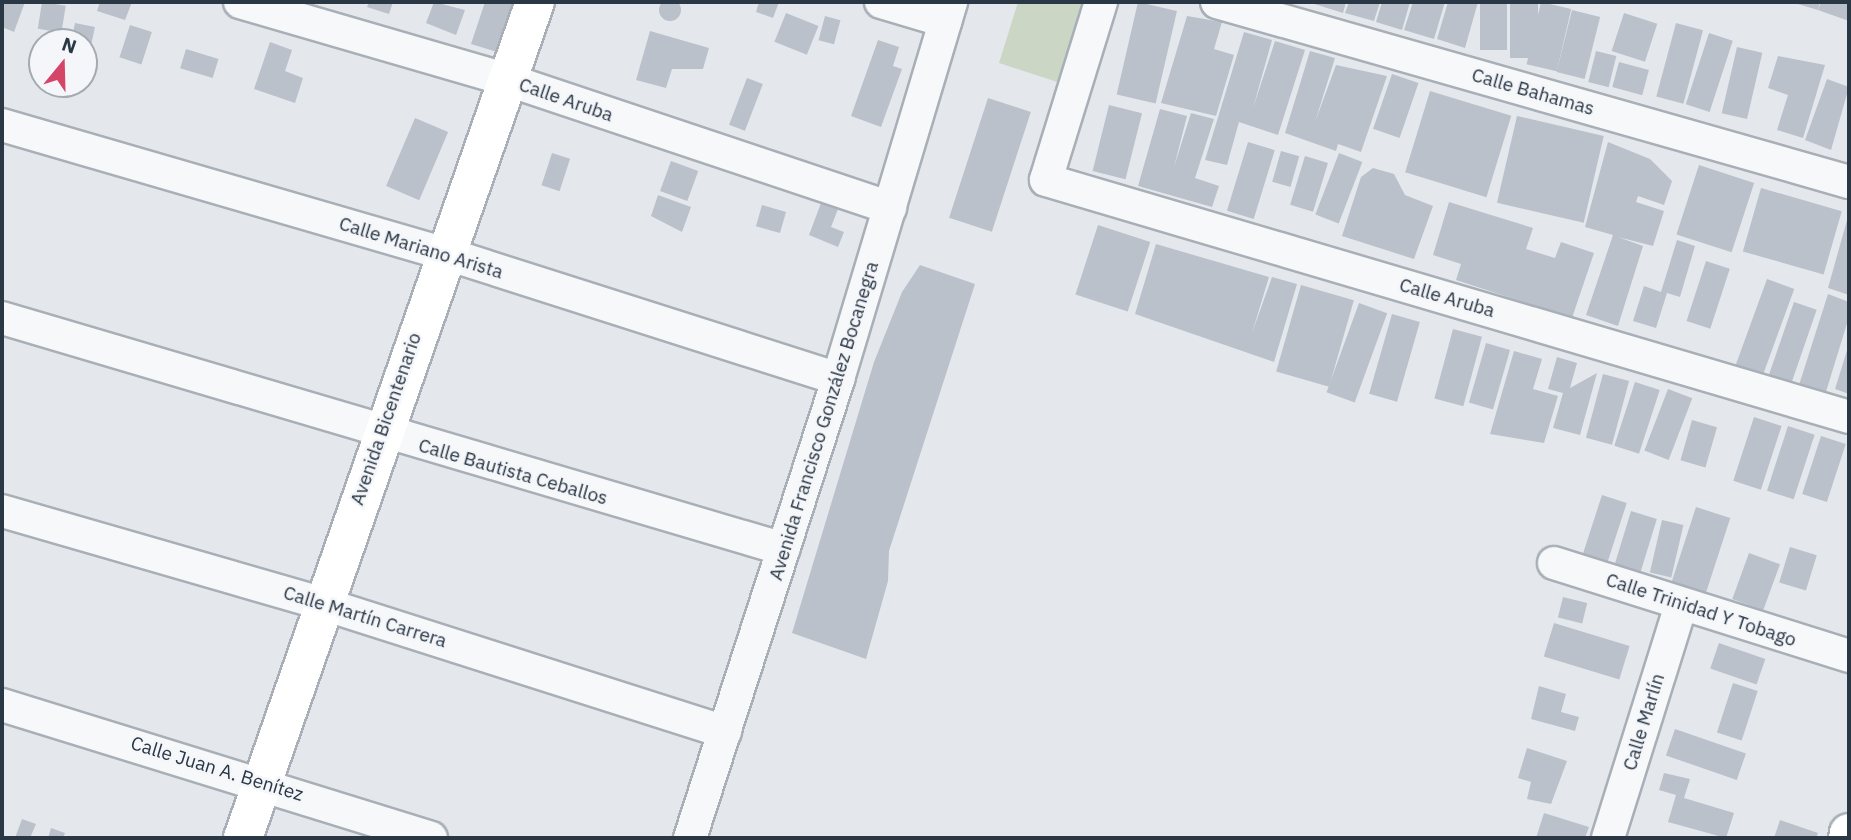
<!DOCTYPE html>
<html>
<head>
<meta charset="utf-8">
<style>
	body { margin:0 }
	#map { position:relative; width:1851px; height:840px; overflow:hidden; background:#e4e8ec; font-family:"IBM Plex Sans",sans-serif }
	div>[style] { position:absolute }
	.green>* { inset:0; background:#cbd6c4 }
	.building>* { inset:0; background:#bac1ca; transform-origin:0 0 }
	.round { border-radius:50% }
	.roads { filter:drop-shadow(2px 0 #a8afb7) drop-shadow(-2px 0 #a8afb7) drop-shadow(0 2px #a8afb7) drop-shadow(0 -2px #a8afb7) }
	.street>* { height:32px; margin:-16px; padding:0 16px; transform-origin:16px; border-radius:16px; background:#f7f8fa }
	.secondary>* { height:38px; margin:-19px; padding:0 19px; transform-origin:19px; border-radius:19px; background:#fff }
	span { translate:-50% -50%; white-space:nowrap; text-align:center; line-height:1.15; -webkit-text-stroke:5px #f4f6f9; paint-order:stroke }
	.street-label { font-size:19px; color:#2a3745 }
	.frame { position:absolute; inset:0; border:4px solid #2a3745; pointer-events:none }
	.north { position:absolute; left:28px; top:28px; width:70px; height:70px; box-sizing:border-box; background:#f4f6f9; border:2px solid #a3aab1; border-radius:50%; rotate:19deg; font-size:19px; font-weight:700; line-height:28px; text-align:center; color:#2a3745 }
	.north::after { content:''; display:block; margin:auto; width:24px; height:32px; background:#d54568; clip-path:polygon(50% 0,100% 100%,50% 72%,0 100%) }
</style>
</head>
<body>
<div id="map">
	<div class="green">
		<div style="clip-path:polygon(1018px 2px,1115px 2px,1085px 91px,999px 63px)"></div>
	</div>
	<div class="building">
		<div class="round" style="left:659px;top:-1px;width:22px;height:22px"></div>
		<div style="clip-path:polygon(2px 2px,25px 2px,14px 32px,2px 27px)"></div>
		<div style="left:42px;top:2px;width:24px;height:27px;rotate:9deg"></div>
		<div style="clip-path:polygon(100px 2px,132px 2px,125px 20px,97px 11px)"></div>
		<div style="clip-path:polygon(369px 2px,393px 2px,389px 14px,367px 7px)"></div>
		<div style="clip-path:polygon(434px 2px,465px 10px,456px 35px,426px 23px)"></div>
		<div style="clip-path:polygon(485px 2px,523px 2px,507px 55px,471px 44px)"></div>
		<div style="clip-path:polygon(759px 2px,779px 2px,773px 18px,756px 12px)"></div>
		<div style="left:1138px;top:2px;width:40px;height:95px;rotate:13deg"></div>
		<div style="clip-path:polygon(1308px 2px,1346px 2px,1343px 13px)"></div>
		<div style="clip-path:polygon(1349px 2px,1380px 2px,1374px 21px,1345px 13px)"></div>
		<div style="clip-path:polygon(1382px 2px,1410px 2px,1402px 30px,1376px 22px)"></div>
		<div style="clip-path:polygon(1413px 2px,1445px 2px,1434px 39px,1404px 30px)"></div>
		<div style="clip-path:polygon(1448px 2px,1478px 2px,1465px 48px,1437px 39px)"></div>
		<div style="left:1480px;top:2px;width:27px;height:48px"></div>
		<div style="left:1510px;top:2px;width:28px;height:56px"></div>
		<div style="left:1541px;top:2px;width:31px;height:64px;rotate:13deg"></div>
		<div style="clip-path:polygon(1791px 2px,1820px 2px,1818px 10px)"></div>
		<div style="clip-path:polygon(1821px 2px,1849px 2px,1849px 21px,1818px 10px)"></div>
		<div style="left:1572px;top:10px;width:29px;height:64px;rotate:14deg"></div>
		<div style="left:786px;top:13px;width:35px;height:31px;rotate:22deg"></div>
		<div style="left:1624px;top:13px;width:35px;height:40px;rotate:18deg"></div>
		<div style="left:825px;top:16px;width:16px;height:25px;rotate:15deg"></div>
		<div style="clip-path:polygon(1187px 16px,1222px 22px,1214px 49px,1234px 55px,1216px 116px,1161px 103px)"></div>
		<div style="clip-path:polygon(75px 23px,95px 27px,90px 50px,84px 42px,71px 42px)"></div>
		<div style="left:1676px;top:23px;width:28px;height:76px;rotate:15deg"></div>
		<div style="left:130px;top:25px;width:23px;height:34px;rotate:18deg"></div>
		<div style="clip-path:polygon(650px 31px,709px 48px,703px 69px,672px 69px,666px 88px,636px 80px)"></div>
		<div style="clip-path:polygon(1244px 32px,1272px 40px,1253px 108px,1275px 41px,1305px 50px,1278px 135px,1239px 122px,1227px 165px,1205px 160px)"></div>
		<div style="left:1709px;top:33px;width:25px;height:75px;rotate:18deg"></div>
		<div style="clip-path:polygon(878px 40px,899px 47px,893px 66px,902px 69px,881px 127px,851px 116px)"></div>
		<div style="clip-path:polygon(270px 42px,292px 50px,285px 71px,303px 78px,295px 103px,254px 89px)"></div>
		<div style="left:1737px;top:47px;width:26px;height:68px;rotate:13deg"></div>
		<div style="left:186px;top:49px;width:34px;height:20px;rotate:17deg"></div>
		<div style="clip-path:polygon(1310px 51px,1335px 58px,1315px 122px,1336px 65px,1387px 76px,1361px 152px,1338px 144px,1336px 151px,1285px 133px)"></div>
		<div style="left:1596px;top:51px;width:21px;height:32px;rotate:14deg"></div>
		<div style="clip-path:polygon(1778px 56px,1825px 65px,1803px 138px,1777px 130px,1788px 95px,1768px 88px)"></div>
		<div style="left:1619px;top:62px;width:31px;height:26px;rotate:15deg"></div>
		<div style="left:1392px;top:74px;width:28px;height:58px;rotate:19deg"></div>
		<div style="left:747px;top:78px;width:17px;height:50px;rotate:21deg"></div>
		<div style="clip-path:polygon(1827px 79px,1849px 87px,1831px 150px,1805px 140px)"></div>
		<div style="left:1430px;top:91px;width:85px;height:85px;rotate:17deg"></div>
		<div style="left:988px;top:98px;width:45px;height:126px;rotate:18deg"></div>
		<div style="left:1109px;top:105px;width:34px;height:68px;rotate:14deg"></div>
		<div style="clip-path:polygon(1160px 109px,1187px 116px,1174px 167px,1191px 113px,1214px 119px,1195px 178px,1219px 186px,1212px 207px,1138px 186px)"></div>
		<div style="left:1517px;top:116px;width:89px;height:89px;rotate:13deg"></div>
		<div style="left:415px;top:118px;width:36px;height:74px;rotate:23deg"></div>
		<div style="left:1248px;top:142px;width:28px;height:72px;rotate:17deg"></div>
		<div style="clip-path:polygon(1608px 142px,1650px 159px,1672px 181px,1664px 205px,1638px 196px,1636px 202px,1664px 211px,1653px 246px,1618px 237px,1643px 246px,1618px 326px,1586px 315px,1613px 235px,1585px 227px)"></div>
		<div style="left:1281px;top:151px;width:19px;height:32px;rotate:16deg"></div>
		<div style="left:552px;top:153px;width:19px;height:34px;rotate:18deg"></div>
		<div style="left:1339px;top:153px;width:25px;height:66px;rotate:21deg"></div>
		<div style="left:1305px;top:156px;width:24px;height:51px;rotate:17deg"></div>
		<div style="left:671px;top:161px;width:29px;height:32px;rotate:20deg"></div>
		<div style="left:1699px;top:165px;width:58px;height:73px;rotate:18deg"></div>
		<div style="clip-path:polygon(1373px 168px,1394px 174px,1405px 195px,1433px 206px,1414px 259px,1342px 236px,1361px 177px)"></div>
		<div style="left:1761px;top:188px;width:84px;height:66px;rotate:16deg"></div>
		<div style="clip-path:polygon(658px 195px,691px 207px,682px 232px,651px 216px)"></div>
		<div style="clip-path:polygon(1449px 202px,1533px 228px,1526px 249px,1555px 258px,1561px 242px,1594px 253px,1572px 318px,1456px 280px,1461px 264px,1433px 255px)"></div>
		<div style="clip-path:polygon(821px 203px,838px 209px,831px 227px,844px 232px,838px 247px,809px 235px)"></div>
		<div style="left:762px;top:205px;width:25px;height:22px;rotate:16deg"></div>
		<div style="clip-path:polygon(1849px 213px,1849px 295px,1828px 288px)"></div>
		<div style="left:1098px;top:225px;width:55px;height:73px;rotate:18deg"></div>
		<div style="clip-path:polygon(1677px 240px,1695px 246px,1680px 297px,1667px 293px,1656px 328px,1633px 321px,1644px 286px,1661px 292px)"></div>
		<div style="clip-path:polygon(1156px 244px,1269px 277px,1252px 333px,1272px 277px,1297px 284px,1274px 362px,1135px 314px)"></div>
		<div style="left:1706px;top:261px;width:25px;height:63px;rotate:18deg"></div>
		<div style="clip-path:polygon(920px 265px,975px 284px,889px 551px,888px 581px,866px 659px,792px 633px,874px 362px,902px 292px)"></div>
		<div style="left:1767px;top:279px;width:29px;height:95px;rotate:20deg"></div>
		<div style="left:1301px;top:285px;width:55px;height:90px;rotate:16deg"></div>
		<div style="clip-path:polygon(1828px 294px,1849px 302px,1849px 317px,1825px 395px,1799px 385px)"></div>
		<div style="left:1794px;top:302px;width:24px;height:77px;rotate:19deg"></div>
		<div style="left:1359px;top:303px;width:30px;height:95px;rotate:20deg"></div>
		<div style="left:1392px;top:314px;width:29px;height:83px;rotate:16deg"></div>
		<div style="left:1453px;top:329px;width:30px;height:72px;rotate:15deg"></div>
		<div style="left:1486px;top:343px;width:25px;height:62px;rotate:16deg"></div>
		<div style="clip-path:polygon(1849px 344px,1849px 394px,1835px 389px)"></div>
		<div style="clip-path:polygon(1514px 351px,1542px 359px,1533px 389px,1558px 396px,1544px 443px,1490px 434px)"></div>
		<div style="clip-path:polygon(1557px 357px,1577px 363px,1570px 388px,1597px 373px,1580px 435px,1553px 428px,1563px 393px,1548px 389px)"></div>
		<div style="left:1603px;top:374px;width:27px;height:66px;rotate:15deg"></div>
		<div style="left:1635px;top:382px;width:26px;height:67px;rotate:18deg"></div>
		<div style="left:1668px;top:389px;width:26px;height:66px;rotate:21deg"></div>
		<div style="left:1754px;top:417px;width:29px;height:67px;rotate:18deg"></div>
		<div style="left:1692px;top:420px;width:26px;height:42px;rotate:16deg"></div>
		<div style="left:1788px;top:426px;width:28px;height:68px;rotate:18deg"></div>
		<div style="left:1821px;top:436px;width:26px;height:61px;rotate:18deg"></div>
		<div style="left:1602px;top:495px;width:26px;height:62px;rotate:18deg"></div>
		<div style="left:1696px;top:507px;width:36px;height:81px;rotate:18deg"></div>
		<div style="left:1631px;top:511px;width:27px;height:60px;rotate:17deg"></div>
		<div style="left:1662px;top:520px;width:22px;height:54px;rotate:13deg"></div>
		<div style="left:1790px;top:547px;width:28px;height:37px;rotate:17deg"></div>
		<div style="left:1749px;top:553px;width:33px;height:49px;rotate:20deg"></div>
		<div style="left:1563px;top:597px;width:25px;height:21px;rotate:14deg"></div>
		<div style="left:1554px;top:623px;width:79px;height:35px;rotate:17deg"></div>
		<div style="left:1719px;top:643px;width:49px;height:27px;rotate:19deg"></div>
		<div style="left:1733px;top:683px;width:26px;height:52px;rotate:18deg"></div>
		<div style="clip-path:polygon(1539px 686px,1566px 694px,1561px 712px,1579px 717px,1575px 731px,1531px 719px)"></div>
		<div style="left:1675px;top:729px;width:75px;height:28px;rotate:19deg"></div>
		<div style="clip-path:polygon(1527px 748px,1567px 761px,1551px 804px,1527px 799px,1531px 782px,1518px 778px)"></div>
		<div style="clip-path:polygon(1664px 773px,1690px 779px,1684px 798px,1734px 813px,1726px 838px,1668px 822px,1676px 795px,1659px 790px)"></div>
		<div style="clip-path:polygon(1544px 813px,1589px 827px,1585px 838px,1536px 838px)"></div>
		<div style="clip-path:polygon(22px 819px,36px 824px,30px 838px,15px 838px)"></div>
		<div style="clip-path:polygon(1780px 820px,1818px 833px,1816px 838px,1774px 838px)"></div>
		<div style="clip-path:polygon(51px 828px,65px 833px,63px 838px,48px 838px)"></div>
	</div>
	<div class="roads">
		<div class="street">
			<div style="left:240px;top:2px;width:279px;rotate:16.2deg"></div>
			<div style="left:508px;top:80px;width:403px;rotate:18.5deg"></div>
			<div style="left:881px;top:2px;width:67px;rotate:16.5deg"></div>
			<div style="left:1101px;top:2px;width:186px;rotate:107.2deg"></div>
			<div style="left:1046px;top:180px;width:837px;rotate:16.44deg"></div>
			<div style="left:1217px;top:2px;width:657px;rotate:15.9deg"></div>
			<div style="left:2px;top:125px;width:460px;rotate:16.2deg"></div>
			<div style="left:444px;top:253px;width:414px;rotate:17.7deg"></div>
			<div style="left:2px;top:318px;width:815px;rotate:16.46deg"></div>
			<div style="left:2px;top:511px;width:332px;rotate:16.1deg"></div>
			<div style="left:321px;top:603px;width:424px;rotate:17.7deg"></div>
			<div style="left:1554px;top:563px;width:309px;rotate:17.5deg"></div>
			<div style="left:2px;top:705px;width:449px;rotate:17.2deg"></div>
			<div style="left:690px;top:838px;width:482px;rotate:-72.1deg"></div>
			<div style="left:838px;top:379px;width:394px;rotate:-73.3deg"></div>
			<div style="left:1608px;top:838px;width:244px;rotate:-72.6deg"></div>
		</div>
		<div class="secondary">
			<div style="left:243px;top:838px;width:886px;rotate:-70.75deg"></div>
			<div style="left:1848px;top:838px;width:5px;rotate:-79deg"></div>
		</div>
	</div>
	<div class="street-label">
		<span style="left:1533px;top:92px;rotate:16deg">Calle Bahamas</span>
		<span style="left:566px;top:100px;rotate:19deg">Calle Aruba</span>
		<span style="left:421px;top:248px;rotate:17deg">Calle Mariano Arista</span>
		<span style="left:1447px;top:298px;rotate:16deg">Calle Aruba</span>
		<span style="left:386px;top:419px;rotate:-71deg">Avenida Bicentenario</span>
		<span style="left:824px;top:421px;rotate:-73deg">Avenida Francisco González Bocanegra</span>
		<span style="left:513px;top:472px;rotate:16deg">Calle Bautista Ceballos</span>
		<span style="left:1701px;top:610px;rotate:18deg">Calle Trinidad Y Tobago</span>
		<span style="left:365px;top:617px;rotate:17deg">Calle Martín Carrera</span>
		<span style="left:1644px;top:722px;rotate:-73deg">Calle Marlín</span>
		<span style="left:217px;top:769px;rotate:17deg">Calle Juan A. Benítez</span>
	</div>
	<div class="frame"></div>
	<div class="north">N</div>
</div>
</body>
</html>
